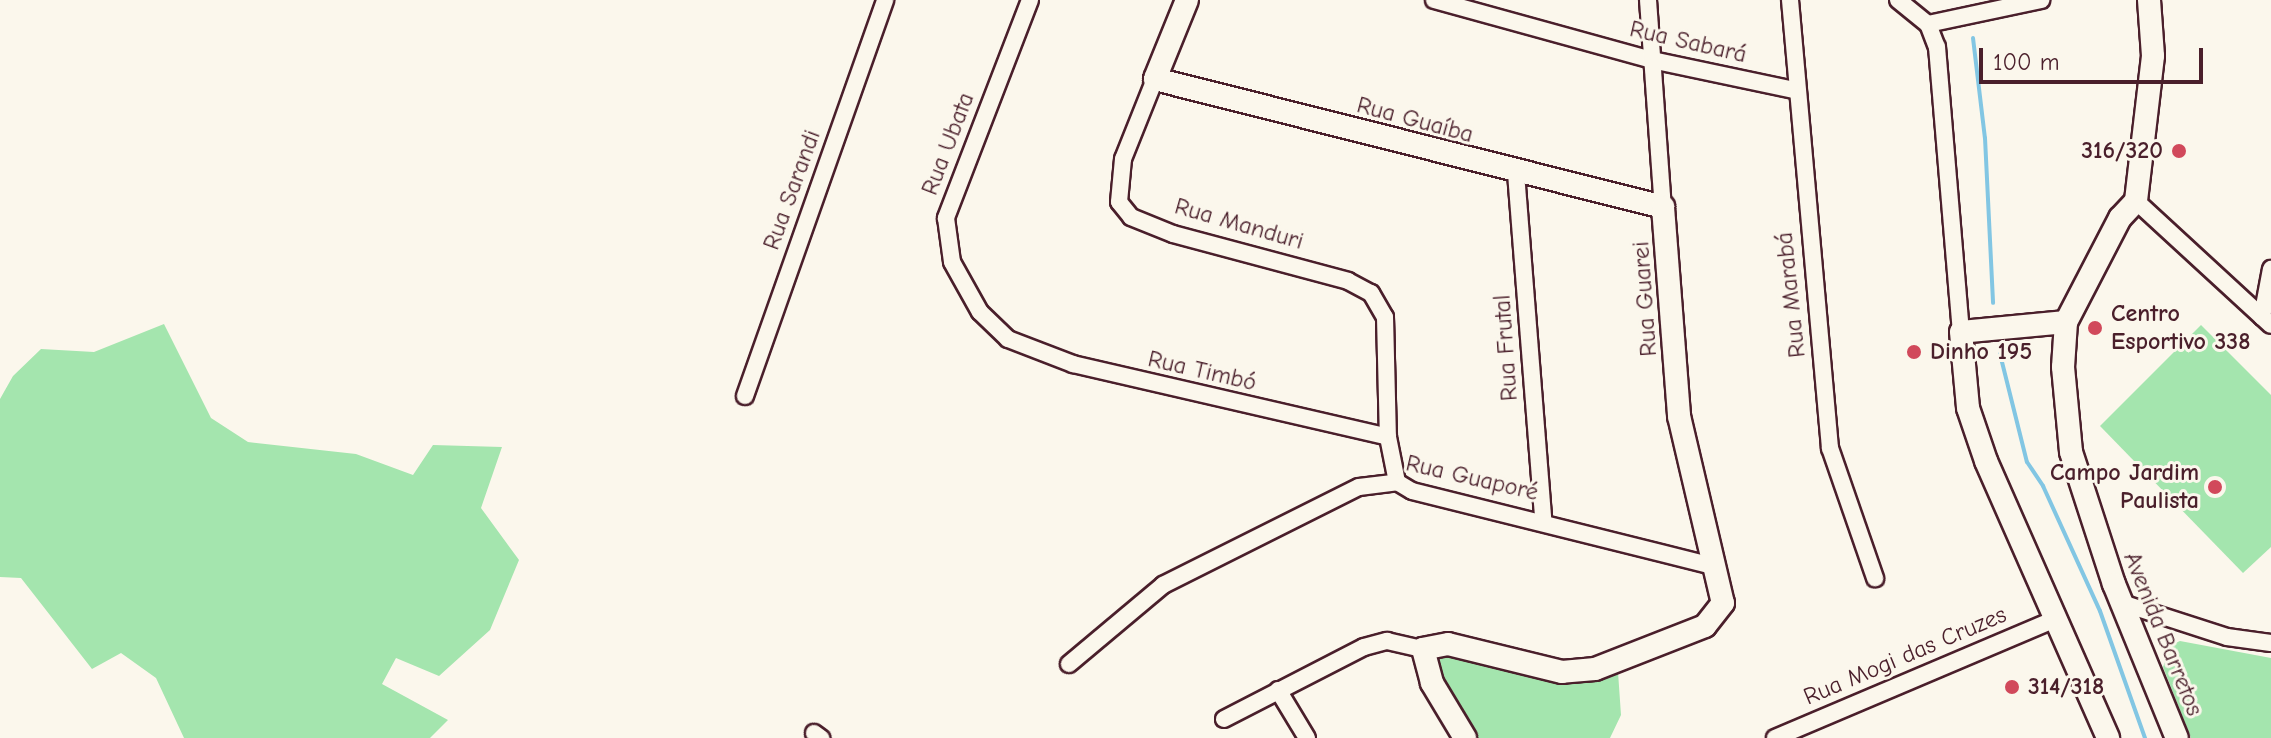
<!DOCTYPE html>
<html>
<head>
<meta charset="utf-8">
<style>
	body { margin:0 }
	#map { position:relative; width:2271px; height:738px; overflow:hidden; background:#fbf7ec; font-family:"Comic Neue",sans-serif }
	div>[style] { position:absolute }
	.green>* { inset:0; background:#a4e5ae }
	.stream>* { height:4px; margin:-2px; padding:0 2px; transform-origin:2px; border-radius:2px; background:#82c6e3 }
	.roads { filter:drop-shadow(2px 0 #4a1f2b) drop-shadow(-2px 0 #4a1f2b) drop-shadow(0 2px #4a1f2b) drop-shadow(0 -2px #4a1f2b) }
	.street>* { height:16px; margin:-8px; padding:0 8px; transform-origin:8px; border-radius:8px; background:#fbf7ec }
	.secondary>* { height:22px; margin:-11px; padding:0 11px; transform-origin:11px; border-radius:11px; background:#fbf7ec }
	.dots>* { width:22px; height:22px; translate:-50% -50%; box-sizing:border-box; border:4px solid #fbf7ec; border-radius:50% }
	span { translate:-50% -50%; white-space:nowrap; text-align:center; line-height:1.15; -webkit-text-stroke:6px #fbf7ec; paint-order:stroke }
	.street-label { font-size:24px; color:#4a1f2b }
	.poi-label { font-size:24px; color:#4a1f2b; font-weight:700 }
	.right { translate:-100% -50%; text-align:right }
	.left { translate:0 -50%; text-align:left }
	.scale { position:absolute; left:1979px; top:48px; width:224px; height:36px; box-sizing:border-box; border:4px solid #4a1f2b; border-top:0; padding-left:10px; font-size:24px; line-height:28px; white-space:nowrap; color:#4a1f2b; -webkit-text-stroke:6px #fbf7ec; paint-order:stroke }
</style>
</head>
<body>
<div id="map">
	<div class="green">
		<div style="clip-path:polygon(164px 324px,211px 418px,248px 442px,356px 454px,413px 475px,433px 445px,502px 447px,481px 508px,519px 560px,490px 630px,439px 676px,396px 658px,382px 684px,448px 720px,430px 738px,184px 738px,156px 678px,121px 653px,92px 669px,21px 578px,0 577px,0 399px,13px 376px,41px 349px,94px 352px)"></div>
		<div style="clip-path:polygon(2201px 325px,2271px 395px,2271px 547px,2243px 573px,2100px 426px)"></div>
		<div style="clip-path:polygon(2180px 641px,2271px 658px,2271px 738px,2191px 738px,2163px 667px,2171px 645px)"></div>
		<div style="clip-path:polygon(1442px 651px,1500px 670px,1560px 682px,1618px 672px,1621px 715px,1610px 738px,1475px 738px,1433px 657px)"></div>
	</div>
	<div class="stream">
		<div style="left:1973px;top:38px;width:101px;rotate:83.2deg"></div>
		<div style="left:1985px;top:138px;width:165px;rotate:87.2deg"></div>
		<div style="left:2000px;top:354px;width:111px;rotate:76deg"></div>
		<div style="left:2027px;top:462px;width:29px;rotate:56deg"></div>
		<div style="left:2043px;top:486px;width:137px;rotate:65.5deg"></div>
		<div style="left:2100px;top:611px;width:135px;rotate:70.5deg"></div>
	</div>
	<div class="roads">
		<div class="street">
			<div style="left:1030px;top:0;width:234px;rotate:111.1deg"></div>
			<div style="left:946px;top:218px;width:44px;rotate:82.2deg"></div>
			<div style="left:952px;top:262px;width:57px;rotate:60.8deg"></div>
			<div style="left:980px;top:312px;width:39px;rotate:44deg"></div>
			<div style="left:1008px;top:339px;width:70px;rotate:21deg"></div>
			<div style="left:1073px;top:364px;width:323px;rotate:13deg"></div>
			<div style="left:1434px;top:0;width:226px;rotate:15.4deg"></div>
			<div style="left:1652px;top:60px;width:145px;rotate:11.9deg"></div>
			<div style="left:1648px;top:0;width:208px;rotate:85.9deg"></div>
			<div style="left:1790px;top:0;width:450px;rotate:84.9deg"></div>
			<div style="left:1830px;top:448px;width:138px;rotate:70.9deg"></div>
			<div style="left:1898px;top:0;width:38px;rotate:39deg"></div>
			<div style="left:1928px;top:24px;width:25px;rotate:69deg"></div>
			<div style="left:1937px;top:47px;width:286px;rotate:85.2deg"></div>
			<div style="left:1928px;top:24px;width:116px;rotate:-12deg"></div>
			<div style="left:1155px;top:79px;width:86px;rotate:111.8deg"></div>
			<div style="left:1123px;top:159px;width:43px;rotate:95.3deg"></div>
			<div style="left:1119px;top:202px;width:19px;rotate:51deg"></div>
			<div style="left:1131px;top:217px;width:45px;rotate:22deg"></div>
			<div style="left:1173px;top:234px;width:181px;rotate:15deg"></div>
			<div style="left:1348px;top:281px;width:26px;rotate:28deg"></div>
			<div style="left:1371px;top:293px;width:28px;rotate:60deg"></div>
			<div style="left:1385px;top:317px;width:120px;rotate:88.6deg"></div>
			<div style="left:1388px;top:437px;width:46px;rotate:78.7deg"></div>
			<div style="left:1516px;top:173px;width:347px;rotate:85.5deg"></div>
			<div style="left:2136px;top:201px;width:183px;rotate:42.6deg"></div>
			<div style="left:2262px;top:317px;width:49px;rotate:-79.4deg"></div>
			<div style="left:745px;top:396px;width:420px;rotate:-70.5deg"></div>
			<div style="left:2122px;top:603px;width:110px;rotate:17.9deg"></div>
			<div style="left:2227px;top:637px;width:44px;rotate:7.8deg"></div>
			<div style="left:1069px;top:664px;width:123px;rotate:-40deg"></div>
			<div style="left:1163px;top:585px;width:219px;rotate:-26.6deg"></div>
			<div style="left:1359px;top:487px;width:38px;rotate:-7deg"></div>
			<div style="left:1397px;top:482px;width:17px;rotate:31deg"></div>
			<div style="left:1412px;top:491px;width:314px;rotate:14deg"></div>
			<div style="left:1278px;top:690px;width:56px;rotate:58.9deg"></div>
			<div style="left:1224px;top:719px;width:157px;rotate:-27.2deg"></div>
			<div style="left:1364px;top:647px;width:24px;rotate:-15deg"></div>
			<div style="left:1387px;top:641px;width:37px;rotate:13deg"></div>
			<div style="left:814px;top:733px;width:9px;rotate:36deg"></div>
			<div style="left:1775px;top:738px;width:304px;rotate:-23deg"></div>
		</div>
		<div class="secondary">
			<div style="left:1187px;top:0;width:85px;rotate:112.1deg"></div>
			<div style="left:1155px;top:79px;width:524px;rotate:14.14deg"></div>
			<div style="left:1663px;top:207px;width:210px;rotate:85.6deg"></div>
			<div style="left:1679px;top:416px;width:192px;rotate:76.8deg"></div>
			<div style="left:1723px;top:603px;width:29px;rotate:128deg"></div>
			<div style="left:1705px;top:626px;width:118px;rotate:158.6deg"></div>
			<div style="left:1595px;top:669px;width:33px;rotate:175deg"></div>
			<div style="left:1562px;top:672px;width:117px;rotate:-166.2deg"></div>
			<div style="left:1448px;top:644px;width:25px;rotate:169deg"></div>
			<div style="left:1423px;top:649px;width:35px;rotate:75deg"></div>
			<div style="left:1432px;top:683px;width:64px;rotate:59deg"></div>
			<div style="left:2149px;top:0;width:56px;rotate:85.9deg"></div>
			<div style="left:2153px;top:56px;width:146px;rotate:96.7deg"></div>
			<div style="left:2136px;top:201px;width:23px;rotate:133deg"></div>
			<div style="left:2120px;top:218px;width:117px;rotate:117.4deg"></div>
			<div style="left:2066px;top:322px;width:45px;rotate:93.8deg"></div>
			<div style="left:2063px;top:367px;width:85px;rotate:84.6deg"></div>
			<div style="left:2071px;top:452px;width:139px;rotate:72deg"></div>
			<div style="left:2114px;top:584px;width:166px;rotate:67.8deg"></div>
			<div style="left:2066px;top:322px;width:105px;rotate:174.6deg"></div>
			<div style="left:1961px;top:332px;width:76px;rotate:84.7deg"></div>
			<div style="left:1968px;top:408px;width:56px;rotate:71.2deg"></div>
			<div style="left:1986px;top:461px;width:303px;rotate:66.2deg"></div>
		</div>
	</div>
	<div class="dots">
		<div style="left:2179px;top:151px;background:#d1495b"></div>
		<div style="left:2095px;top:328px;background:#d1495b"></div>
		<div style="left:1914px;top:352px;background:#d1495b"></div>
		<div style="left:2215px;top:487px;background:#d1495b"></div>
		<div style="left:2012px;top:687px;background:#d1495b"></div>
	</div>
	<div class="street-label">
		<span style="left:1688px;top:42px;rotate:13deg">Rua Sabará</span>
		<span style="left:1415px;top:120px;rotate:15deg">Rua Guaíba</span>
		<span style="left:948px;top:144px;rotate:-69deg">Rua Ubata</span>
		<span style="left:792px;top:190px;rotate:-70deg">Rua Sarandi</span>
		<span style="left:1239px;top:224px;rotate:16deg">Rua Manduri</span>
		<span style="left:1791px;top:295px;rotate:-96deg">Rua Marabá</span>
		<span style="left:1645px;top:299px;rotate:-94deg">Rua Guarei</span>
		<span style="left:1506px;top:348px;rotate:-94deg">Rua Frutal</span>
		<span style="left:1202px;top:371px;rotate:13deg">Rua Timbó</span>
		<span style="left:1472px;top:478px;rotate:13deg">Rua Guaporé</span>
		<span style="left:2163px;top:634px;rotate:68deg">Avenida Barretos</span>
		<span style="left:1905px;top:656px;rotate:-23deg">Rua Mogi das Cruzes</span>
	</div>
	<div class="poi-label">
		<span class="right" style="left:2163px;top:151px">316/320</span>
		<span class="left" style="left:2111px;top:328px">Centro<br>Esportivo 338</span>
		<span class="left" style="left:1930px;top:352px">Dinho 195</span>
		<span class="right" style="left:2199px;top:487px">Campo Jardim<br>Paulista</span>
		<span class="left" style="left:2028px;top:687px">314/318</span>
	</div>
	<div class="scale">100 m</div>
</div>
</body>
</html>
